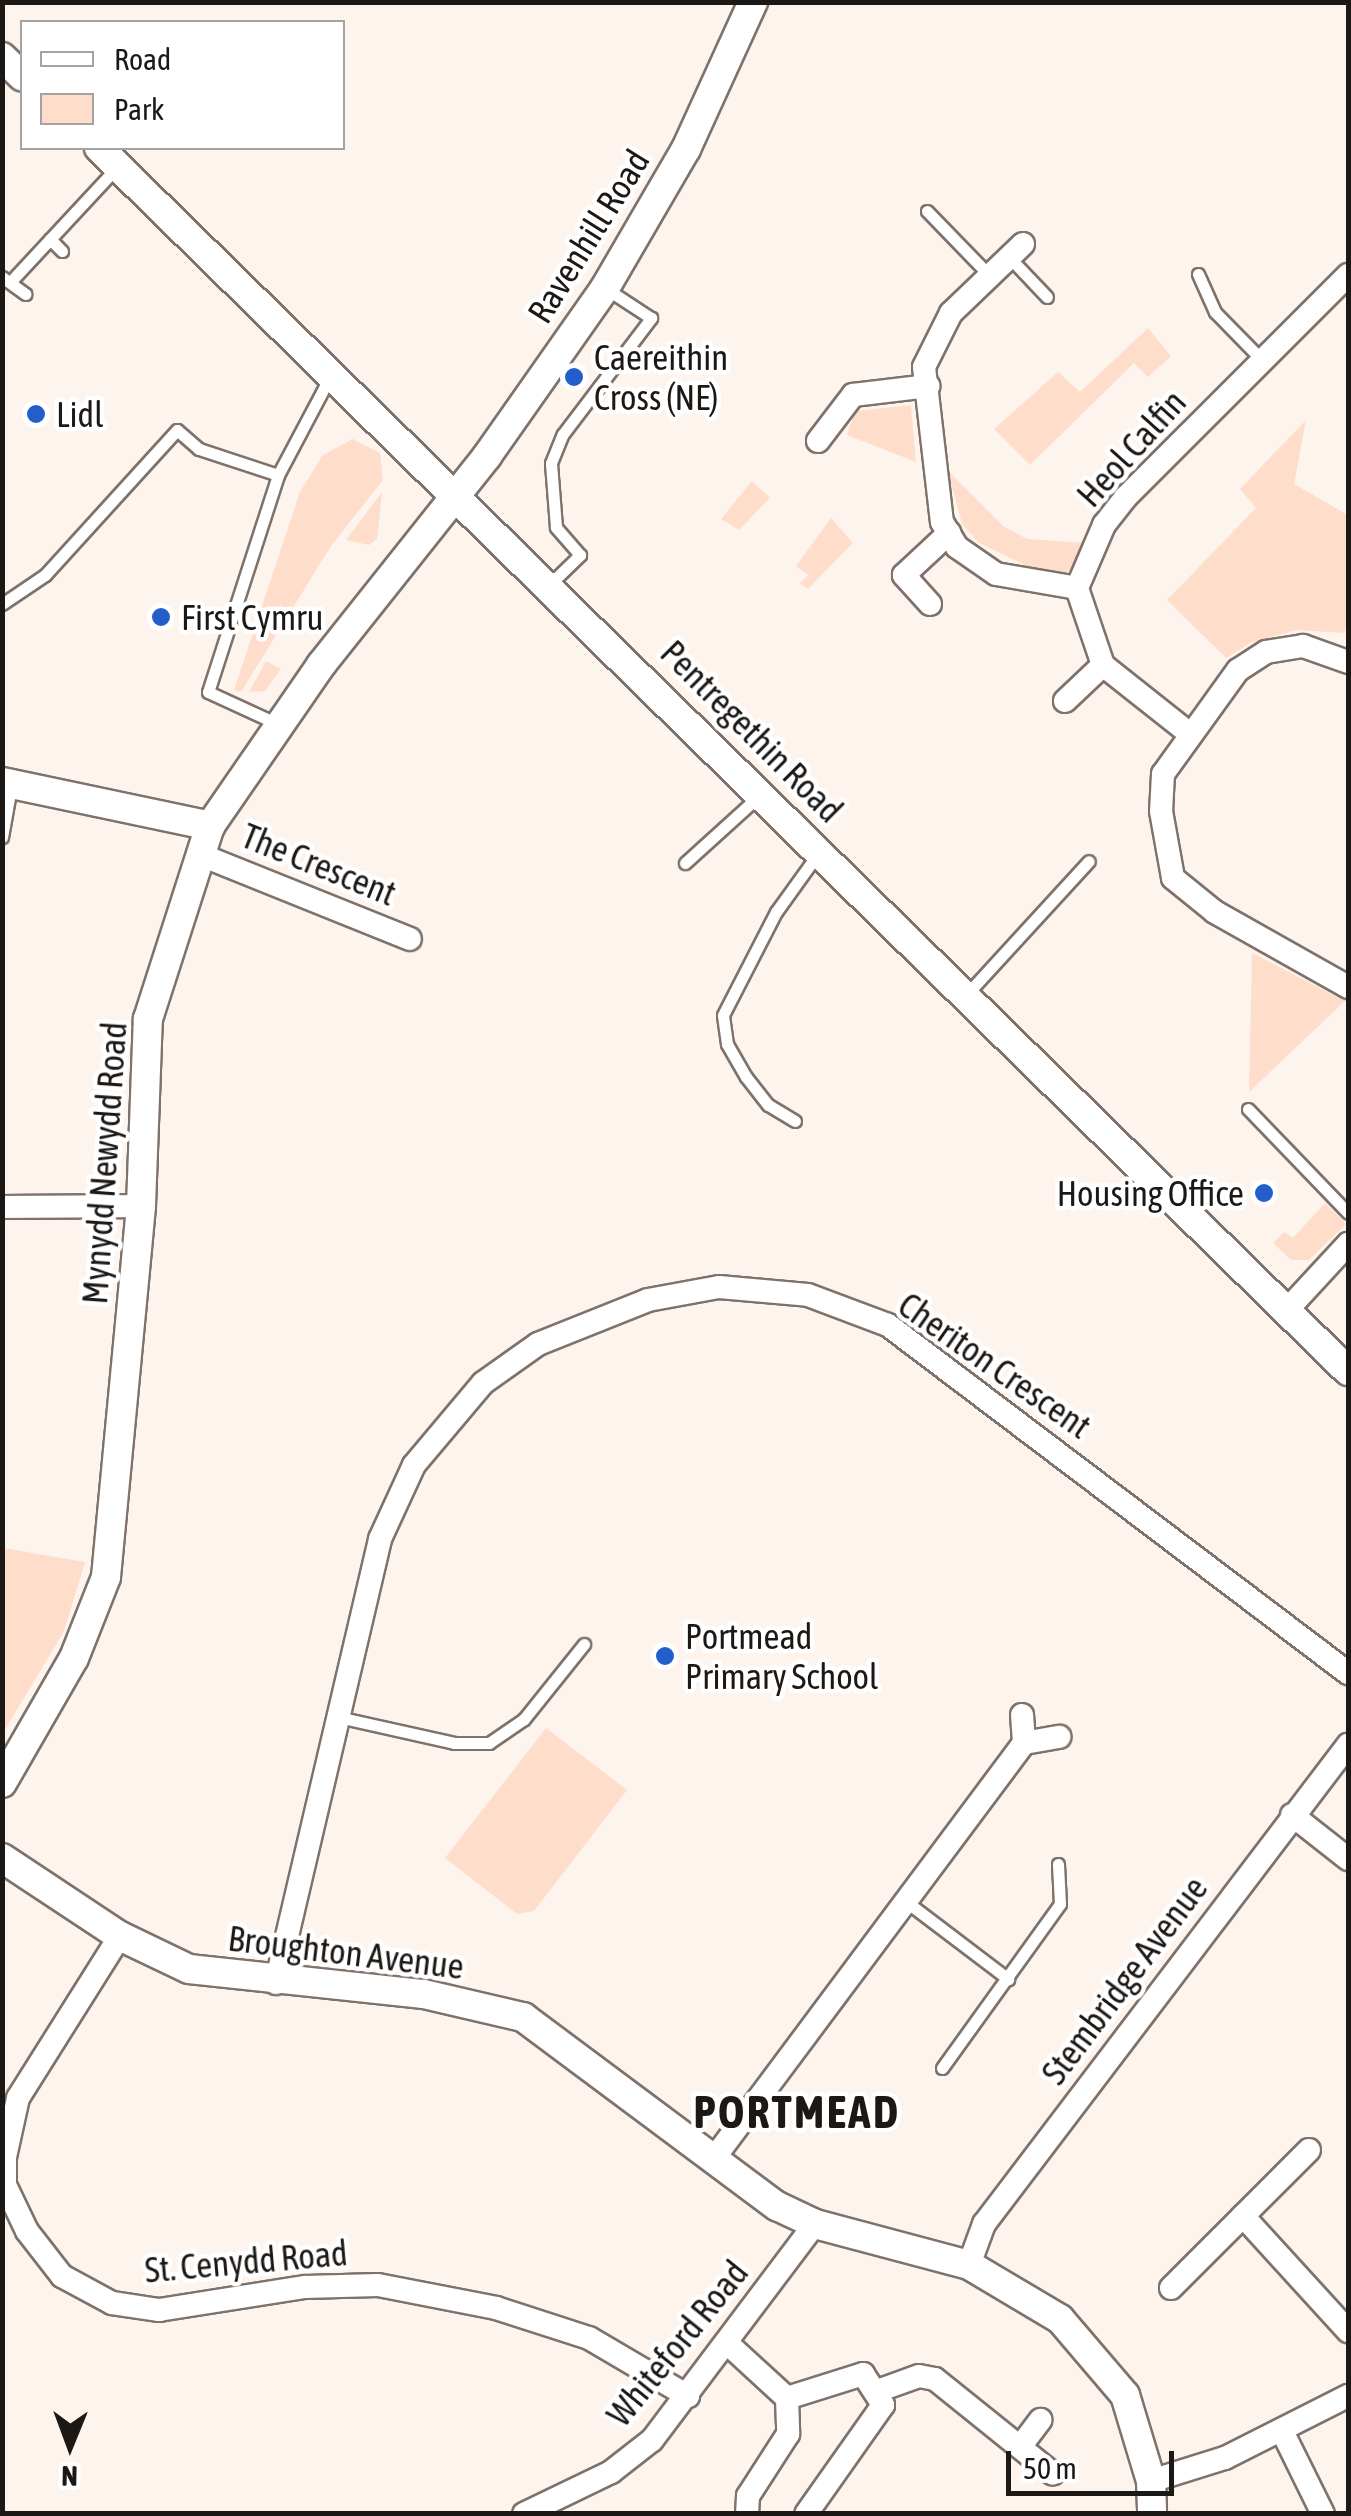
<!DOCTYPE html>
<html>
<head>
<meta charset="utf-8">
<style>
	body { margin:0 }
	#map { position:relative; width:1351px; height:2516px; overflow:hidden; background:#fef4ee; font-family:"Asap Condensed",sans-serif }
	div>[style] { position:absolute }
	.green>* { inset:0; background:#feddca }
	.roads { filter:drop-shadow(2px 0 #7e726b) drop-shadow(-2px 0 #7e726b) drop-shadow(0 2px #7e726b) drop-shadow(0 -2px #7e726b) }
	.service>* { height:11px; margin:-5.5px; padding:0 5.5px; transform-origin:5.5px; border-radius:5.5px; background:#fff }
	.minor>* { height:22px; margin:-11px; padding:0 11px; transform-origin:11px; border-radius:11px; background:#fff }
	.tertiary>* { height:28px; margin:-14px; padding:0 14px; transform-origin:14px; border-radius:14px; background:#fff }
	.dots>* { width:28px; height:28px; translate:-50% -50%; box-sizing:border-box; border:5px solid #fff; border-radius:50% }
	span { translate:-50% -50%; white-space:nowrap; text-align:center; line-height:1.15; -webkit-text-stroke:9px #fff; paint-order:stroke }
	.street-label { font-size:35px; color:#1c1815 }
	.poi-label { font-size:35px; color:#1c1815 }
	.left { translate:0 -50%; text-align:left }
	.right { translate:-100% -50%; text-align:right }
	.district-label { font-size:45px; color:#1c1815; font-weight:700; letter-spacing:2.5px }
	.frame { position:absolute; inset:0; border:5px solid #1c1815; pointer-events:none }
	.legend { position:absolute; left:20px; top:20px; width:325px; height:130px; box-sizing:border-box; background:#fff; border:2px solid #a4a3a1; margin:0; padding:12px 18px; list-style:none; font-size:30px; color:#1c1815 }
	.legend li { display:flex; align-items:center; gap:20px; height:50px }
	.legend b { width:50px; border:2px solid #a4a3a1 }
	.north { position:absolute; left:20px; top:2396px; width:100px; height:100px; -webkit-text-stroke:8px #fff; paint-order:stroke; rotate:181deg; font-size:28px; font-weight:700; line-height:40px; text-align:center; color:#1c1815 }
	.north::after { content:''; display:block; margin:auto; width:35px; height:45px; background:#1c1815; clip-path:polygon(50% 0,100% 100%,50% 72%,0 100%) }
	.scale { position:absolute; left:1006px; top:2451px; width:168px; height:45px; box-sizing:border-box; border:5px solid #1c1815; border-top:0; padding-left:12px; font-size:30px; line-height:35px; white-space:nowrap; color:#1c1815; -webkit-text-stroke:8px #fff; paint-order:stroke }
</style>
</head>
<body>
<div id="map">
	<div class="green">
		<div style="clip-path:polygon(1148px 328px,1171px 356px,1148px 377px,1134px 363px,1030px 465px,994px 429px,1058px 372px,1080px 392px)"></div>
		<div style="clip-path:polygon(911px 405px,916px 462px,847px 435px,855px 411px)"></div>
		<div style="clip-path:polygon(1306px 420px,1294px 484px,1348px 515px,1348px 624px,1344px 633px,1297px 630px,1252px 642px,1226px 658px,1167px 600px,1256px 508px,1240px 489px)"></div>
		<div style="clip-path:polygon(353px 439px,380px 453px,383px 480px,331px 546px,241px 692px,234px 690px,300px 492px,323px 455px)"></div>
		<div style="clip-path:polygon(948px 471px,1003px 526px,1027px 539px,1084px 543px,1076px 565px,1063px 575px,1040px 572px,979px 543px,962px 524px)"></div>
		<div style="clip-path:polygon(752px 481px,770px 498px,739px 530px,721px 519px)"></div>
		<div style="clip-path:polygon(382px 492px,377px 539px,369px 545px,346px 540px)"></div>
		<div style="clip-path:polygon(831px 518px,853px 543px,808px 589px,800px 583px,808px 575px,796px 566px)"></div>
		<div style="clip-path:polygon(266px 661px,281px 669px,265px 691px,249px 692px)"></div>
		<div style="clip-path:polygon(1252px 953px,1345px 1001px,1249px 1092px)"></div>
		<div style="clip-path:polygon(1325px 1203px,1346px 1224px,1309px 1260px,1291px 1260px,1273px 1243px,1284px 1232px,1293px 1238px)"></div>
		<div style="clip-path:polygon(3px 1548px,85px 1562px,64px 1631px,3px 1733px)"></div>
		<div style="clip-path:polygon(546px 1728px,627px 1790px,534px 1911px,517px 1914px,445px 1858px)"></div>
	</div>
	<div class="roads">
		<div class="service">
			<div style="left:927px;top:211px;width:91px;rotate:45.9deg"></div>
			<div style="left:50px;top:239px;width:17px;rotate:45deg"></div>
			<div style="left:1009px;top:257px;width:55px;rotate:46.5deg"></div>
			<div style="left:1198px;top:274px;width:42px;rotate:65.9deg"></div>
			<div style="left:1215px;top:312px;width:67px;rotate:45.6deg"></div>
			<div style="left:2px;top:277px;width:29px;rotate:36deg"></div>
			<div style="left:13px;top:279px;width:154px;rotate:-47.1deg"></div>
			<div style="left:550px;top:584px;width:42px;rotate:-44deg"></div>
			<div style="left:580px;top:555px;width:37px;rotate:-131deg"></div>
			<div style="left:556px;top:527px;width:64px;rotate:-94.5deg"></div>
			<div style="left:551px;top:463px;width:31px;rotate:-68deg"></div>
			<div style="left:563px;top:434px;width:146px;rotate:-52.8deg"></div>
			<div style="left:651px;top:318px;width:55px;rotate:-146.9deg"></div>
			<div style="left:2px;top:604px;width:52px;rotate:-34deg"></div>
			<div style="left:45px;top:575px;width:196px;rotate:-47.7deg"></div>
			<div style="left:177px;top:430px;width:29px;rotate:41deg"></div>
			<div style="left:199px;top:449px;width:83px;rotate:18.2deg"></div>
			<div style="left:280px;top:725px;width:79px;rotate:-155.4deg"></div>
			<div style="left:208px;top:692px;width:228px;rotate:-72.1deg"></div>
			<div style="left:278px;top:475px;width:113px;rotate:-62.1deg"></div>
			<div style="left:2px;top:837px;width:51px;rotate:-79.8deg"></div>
			<div style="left:685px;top:863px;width:100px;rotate:-42.2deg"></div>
			<div style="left:967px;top:994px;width:180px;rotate:-47.5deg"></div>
			<div style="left:1248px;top:1109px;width:144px;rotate:46.1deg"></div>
			<div style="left:795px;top:1121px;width:31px;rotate:-149deg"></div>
			<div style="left:768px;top:1105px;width:36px;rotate:-128deg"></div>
			<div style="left:746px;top:1077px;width:38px;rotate:-120deg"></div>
			<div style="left:727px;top:1044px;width:29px;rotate:-98deg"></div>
			<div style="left:723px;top:1015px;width:116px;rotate:-62.8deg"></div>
			<div style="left:776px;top:912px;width:70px;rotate:-54.3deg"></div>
			<div style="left:338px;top:1717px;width:119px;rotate:12.6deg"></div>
			<div style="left:454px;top:1743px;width:35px"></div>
			<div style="left:489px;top:1743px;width:42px;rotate:-34.4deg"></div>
			<div style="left:524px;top:1719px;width:96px;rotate:-51.3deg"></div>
			<div style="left:908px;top:1903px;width:126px;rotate:37.2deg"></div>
			<div style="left:942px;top:2068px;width:202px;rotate:-54.3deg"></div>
			<div style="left:1060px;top:1904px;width:40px;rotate:-92.9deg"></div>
		</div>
		<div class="minor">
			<div style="left:1023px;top:244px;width:100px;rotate:136.2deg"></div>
			<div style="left:951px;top:313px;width:60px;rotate:116.6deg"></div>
			<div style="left:924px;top:367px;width:156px;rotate:83.4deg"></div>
			<div style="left:942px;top:522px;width:29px;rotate:59deg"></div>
			<div style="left:957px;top:547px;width:47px;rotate:34.7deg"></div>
			<div style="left:996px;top:574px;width:82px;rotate:9.8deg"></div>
			<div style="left:818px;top:441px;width:58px;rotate:-52.7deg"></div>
			<div style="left:853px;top:395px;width:76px;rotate:-6.8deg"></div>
			<div style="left:930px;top:604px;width:39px;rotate:-132deg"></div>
			<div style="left:904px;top:575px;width:62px;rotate:-43deg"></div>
			<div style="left:1348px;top:662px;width:48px;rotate:-160.4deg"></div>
			<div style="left:1303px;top:646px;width:37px;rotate:171deg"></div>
			<div style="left:1266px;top:652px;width:33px;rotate:147deg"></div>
			<div style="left:1238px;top:670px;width:128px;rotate:125.8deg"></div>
			<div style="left:1163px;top:774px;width:37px;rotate:93deg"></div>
			<div style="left:1161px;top:811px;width:68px;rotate:79.8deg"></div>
			<div style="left:1173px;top:878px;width:54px;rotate:39deg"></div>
			<div style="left:1215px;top:912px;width:153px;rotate:29.4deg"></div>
			<div style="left:1065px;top:701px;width:52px;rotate:-43.5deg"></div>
			<div style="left:1190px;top:734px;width:111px;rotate:-141.6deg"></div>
			<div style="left:1103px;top:665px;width:81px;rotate:-108.7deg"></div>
			<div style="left:1077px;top:588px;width:69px;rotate:-66.8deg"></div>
			<div style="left:1104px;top:525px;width:36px;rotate:-52deg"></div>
			<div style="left:1126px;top:497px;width:314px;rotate:-45deg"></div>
			<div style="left:201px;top:855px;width:225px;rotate:21.9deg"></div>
			<div style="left:2px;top:1207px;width:139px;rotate:-0.4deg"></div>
			<div style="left:1287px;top:1310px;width:90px;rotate:-47.3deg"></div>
			<div style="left:1024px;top:1743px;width:36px;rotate:-10deg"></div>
			<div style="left:1292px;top:1815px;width:71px;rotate:38.2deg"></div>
			<div style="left:120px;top:1936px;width:191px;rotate:122.2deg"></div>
			<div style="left:18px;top:2098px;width:60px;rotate:102.4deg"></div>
			<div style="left:5px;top:2157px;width:28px;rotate:90deg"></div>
			<div style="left:5px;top:2185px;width:51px;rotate:64.4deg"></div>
			<div style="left:27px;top:2231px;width:57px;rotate:52.1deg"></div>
			<div style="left:62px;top:2276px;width:57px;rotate:28.4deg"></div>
			<div style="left:112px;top:2303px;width:48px;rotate:8.5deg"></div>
			<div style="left:159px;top:2310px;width:148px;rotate:-9deg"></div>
			<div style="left:305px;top:2287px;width:73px;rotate:-1.6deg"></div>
			<div style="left:378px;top:2285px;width:120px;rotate:11deg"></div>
			<div style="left:496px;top:2308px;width:98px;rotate:17.9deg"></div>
			<div style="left:589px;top:2338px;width:115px;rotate:30.4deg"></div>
			<div style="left:276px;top:1983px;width:456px;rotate:-76.8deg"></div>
			<div style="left:380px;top:1539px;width:81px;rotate:-65.3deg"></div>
			<div style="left:414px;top:1465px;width:107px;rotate:-49.9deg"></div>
			<div style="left:483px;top:1383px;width:67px;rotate:-35.3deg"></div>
			<div style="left:538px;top:1344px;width:118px;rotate:-21.8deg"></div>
			<div style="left:648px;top:1300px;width:72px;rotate:-10.4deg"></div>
			<div style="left:719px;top:1287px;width:89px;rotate:5.1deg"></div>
			<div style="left:808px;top:1295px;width:85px;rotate:20.6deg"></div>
			<div style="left:888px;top:1325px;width:577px;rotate:37.11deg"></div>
			<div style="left:712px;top:2161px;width:522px;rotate:-53.26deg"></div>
			<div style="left:1024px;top:1743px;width:28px;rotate:-94deg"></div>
			<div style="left:1243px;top:2216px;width:156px;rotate:47.6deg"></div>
			<div style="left:969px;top:2265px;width:44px;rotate:-69.9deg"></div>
			<div style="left:984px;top:2224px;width:602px;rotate:-52.77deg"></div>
			<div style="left:1171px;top:2288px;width:195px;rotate:-45deg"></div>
			<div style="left:728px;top:2344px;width:80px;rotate:42.5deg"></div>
			<div style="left:787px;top:2398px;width:36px;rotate:88deg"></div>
			<div style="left:788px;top:2434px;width:74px;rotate:122.8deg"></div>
			<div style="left:748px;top:2496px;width:18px;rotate:93deg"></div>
			<div style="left:880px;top:2390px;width:41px;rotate:-19.7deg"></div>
			<div style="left:919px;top:2376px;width:16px;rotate:11deg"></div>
			<div style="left:935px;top:2379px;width:151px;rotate:38.8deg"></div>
			<div style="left:787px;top:2398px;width:80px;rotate:-17.5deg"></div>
			<div style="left:863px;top:2374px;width:37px;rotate:57deg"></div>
			<div style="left:883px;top:2405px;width:133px;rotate:125.2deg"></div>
			<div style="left:1282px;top:2431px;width:93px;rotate:63.7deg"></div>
			<div style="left:1020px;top:2447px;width:34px;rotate:-53deg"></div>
			<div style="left:1151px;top:2481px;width:77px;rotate:-17.3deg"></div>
			<div style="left:1225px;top:2458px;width:138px;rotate:-26.8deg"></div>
			<div style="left:524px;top:2514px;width:97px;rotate:-25.8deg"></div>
			<div style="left:611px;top:2472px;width:52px;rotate:-38deg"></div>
			<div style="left:652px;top:2440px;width:271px;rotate:-53deg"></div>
		</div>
		<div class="tertiary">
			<div style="left:2px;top:57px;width:28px;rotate:44deg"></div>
			<div style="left:99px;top:148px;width:1748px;rotate:44.4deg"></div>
			<div style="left:2px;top:782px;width:213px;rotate:11.9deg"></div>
			<div style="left:2px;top:1783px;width:144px;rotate:-60.1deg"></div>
			<div style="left:74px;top:1658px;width:87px;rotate:-68.4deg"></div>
			<div style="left:106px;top:1577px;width:373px;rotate:-84.6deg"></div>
			<div style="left:141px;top:1206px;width:187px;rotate:-87.9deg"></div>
			<div style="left:148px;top:1019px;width:203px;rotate:-72.2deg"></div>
			<div style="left:210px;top:826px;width:196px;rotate:-55.4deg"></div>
			<div style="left:321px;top:665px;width:267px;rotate:-51.5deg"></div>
			<div style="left:487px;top:456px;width:205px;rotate:-54.9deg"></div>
			<div style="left:605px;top:288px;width:161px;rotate:-59.8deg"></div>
			<div style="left:686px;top:149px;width:162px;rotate:-65.5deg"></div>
			<div style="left:2px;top:1858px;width:141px;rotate:33.5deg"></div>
			<div style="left:120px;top:1936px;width:76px;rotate:25.6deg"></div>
			<div style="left:189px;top:1969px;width:236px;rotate:6.1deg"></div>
			<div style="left:424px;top:1994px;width:102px;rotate:13.1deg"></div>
			<div style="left:523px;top:2017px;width:317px;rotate:36.7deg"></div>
			<div style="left:777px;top:2206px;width:42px;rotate:25.3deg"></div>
			<div style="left:815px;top:2224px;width:159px;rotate:14.9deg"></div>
			<div style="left:969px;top:2265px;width:106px;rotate:30.7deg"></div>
			<div style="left:1060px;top:2319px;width:100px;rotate:49.5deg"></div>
			<div style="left:1125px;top:2395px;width:90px;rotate:73.2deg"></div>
			<div style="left:1151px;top:2481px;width:33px;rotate:88deg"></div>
		</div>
	</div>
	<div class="dots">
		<div style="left:574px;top:377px;background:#235ecb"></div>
		<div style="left:36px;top:414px;background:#235ecb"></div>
		<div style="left:161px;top:617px;background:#235ecb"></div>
		<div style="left:1264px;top:1193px;background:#235ecb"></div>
		<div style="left:665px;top:1656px;background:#235ecb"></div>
	</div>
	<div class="street-label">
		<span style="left:588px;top:236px;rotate:-58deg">Ravenhill Road</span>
		<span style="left:1131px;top:448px;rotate:-48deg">Heol Calfin</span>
		<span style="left:752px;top:731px;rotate:45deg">Pentregethin Road</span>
		<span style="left:319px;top:864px;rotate:22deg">The Crescent</span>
		<span style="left:104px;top:1163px;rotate:-86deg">Mynydd Newydd Road</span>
		<span style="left:995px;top:1365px;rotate:35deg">Cheriton Crescent</span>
		<span style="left:346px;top:1952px;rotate:7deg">Broughton Avenue</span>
		<span style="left:1124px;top:1980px;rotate:-53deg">Stembridge Avenue</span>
		<span style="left:246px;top:2261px;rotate:-5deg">St. Cenydd Road</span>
		<span style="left:677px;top:2343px;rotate:-51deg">Whiteford Road</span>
	</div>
	<div class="poi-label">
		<span class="left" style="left:594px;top:377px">Caereithin<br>Cross (NE)</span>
		<span class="left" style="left:56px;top:414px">Lidl</span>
		<span class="left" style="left:181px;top:617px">First Cymru</span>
		<span class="right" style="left:1244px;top:1193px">Housing Office</span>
		<span class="left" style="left:685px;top:1656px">Portmead<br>Primary School</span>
	</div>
	<div class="district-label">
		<span style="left:797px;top:2113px">PORTMEAD</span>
	</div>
	<div class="frame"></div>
	<ul class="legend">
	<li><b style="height:12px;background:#fff"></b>Road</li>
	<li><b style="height:28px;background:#feddca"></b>Park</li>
	</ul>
	<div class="north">N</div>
	<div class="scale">50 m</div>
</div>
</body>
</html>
